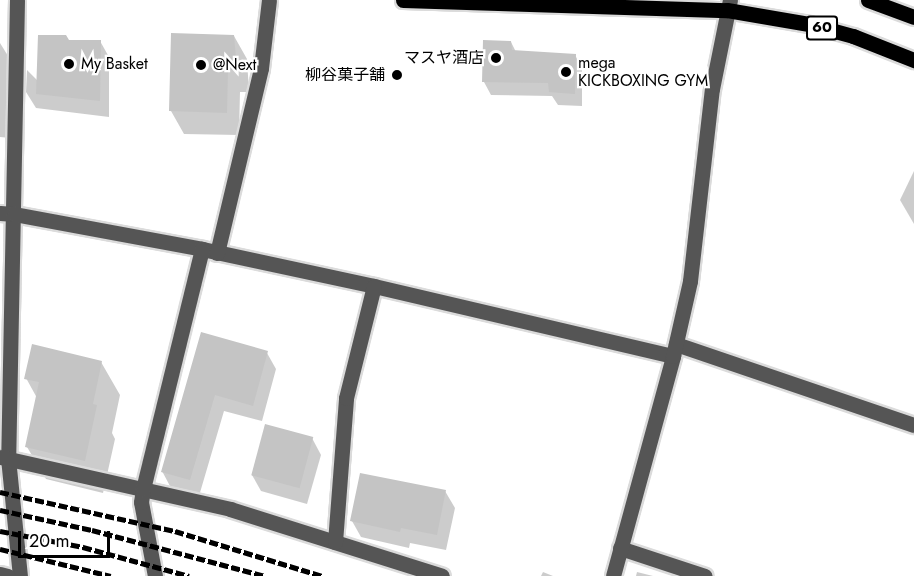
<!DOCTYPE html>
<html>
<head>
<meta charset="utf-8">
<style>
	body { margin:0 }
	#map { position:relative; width:914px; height:576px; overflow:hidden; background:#fff; font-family:Jost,"Noto Sans JP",sans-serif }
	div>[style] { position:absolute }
	.shadow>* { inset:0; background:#0003 }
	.building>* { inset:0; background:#c4c4c4; transform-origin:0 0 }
	.roads { filter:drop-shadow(2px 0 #dbdbdb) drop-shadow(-2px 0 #dbdbdb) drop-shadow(0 2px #dbdbdb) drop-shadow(0 -2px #dbdbdb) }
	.minor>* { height:15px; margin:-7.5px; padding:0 7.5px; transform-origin:7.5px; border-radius:7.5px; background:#555 }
	.major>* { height:15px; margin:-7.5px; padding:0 7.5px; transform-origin:7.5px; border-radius:7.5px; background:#000 }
	.rail>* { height:4.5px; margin-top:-2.25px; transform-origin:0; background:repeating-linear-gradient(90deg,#000 0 9px,transparent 0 12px) }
	.dots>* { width:16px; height:16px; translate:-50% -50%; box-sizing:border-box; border:3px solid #fff; border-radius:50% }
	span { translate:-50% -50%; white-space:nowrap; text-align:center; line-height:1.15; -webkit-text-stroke:4.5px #fff; paint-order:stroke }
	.shield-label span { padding:2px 4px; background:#fff; border:2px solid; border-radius:4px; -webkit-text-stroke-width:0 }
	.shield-label { font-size:15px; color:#000; font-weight:700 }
	.poi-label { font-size:16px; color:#000 }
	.right { translate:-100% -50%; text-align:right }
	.left { translate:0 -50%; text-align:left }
	.scale { position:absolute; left:18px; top:531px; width:92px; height:27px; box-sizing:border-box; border:3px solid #000; border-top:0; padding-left:8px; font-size:18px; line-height:21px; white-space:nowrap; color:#000; -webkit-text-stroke:4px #fff; paint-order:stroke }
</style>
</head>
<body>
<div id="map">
	<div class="shadow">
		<div style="clip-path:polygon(234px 36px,247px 59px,249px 92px,240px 92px,239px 135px,184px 134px,171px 111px)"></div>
		<div style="clip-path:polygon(100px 41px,109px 57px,109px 117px,36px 108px,26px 92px,27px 70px,38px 81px)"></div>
		<div style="clip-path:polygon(484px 42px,511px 42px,516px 52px,575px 55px,582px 68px,582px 106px,558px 105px,552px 96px,491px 95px,484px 82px)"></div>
		<div style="clip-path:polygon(0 43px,18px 72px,10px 138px,0 137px)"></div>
		<div style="clip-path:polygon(914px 171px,914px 224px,900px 200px)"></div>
		<div style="clip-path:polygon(202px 334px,267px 353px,276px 369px,262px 421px,224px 411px,199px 496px,171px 488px,162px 471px)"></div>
		<div style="clip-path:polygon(101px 362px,120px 395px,112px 433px,115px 439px,103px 493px,46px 479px,27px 447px,37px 398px,26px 378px)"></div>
		<div style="clip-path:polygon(312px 438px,321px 455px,307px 504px,261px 491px,252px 475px)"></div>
		<div style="clip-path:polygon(445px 491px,455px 508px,446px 550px,410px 543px,409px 548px,361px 537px,352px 521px)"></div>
		<div style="clip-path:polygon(543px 572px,553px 576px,541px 576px)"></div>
		<div style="clip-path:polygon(637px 572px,653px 576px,636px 576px)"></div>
	</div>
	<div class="building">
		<div style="clip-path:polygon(171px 33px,234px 35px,237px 70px,228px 70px,227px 113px,169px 111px)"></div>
		<div style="clip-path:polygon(38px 35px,66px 35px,69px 40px,101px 40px,100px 101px,36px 94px)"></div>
		<div style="clip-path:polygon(483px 40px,511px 41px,512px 50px,576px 54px,575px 94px,549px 92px,548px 83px,482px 82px)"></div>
		<div style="clip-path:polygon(201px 332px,268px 351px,253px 406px,215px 395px,190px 480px,161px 472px)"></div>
		<div style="clip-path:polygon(32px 344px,102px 361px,93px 404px,97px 405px,85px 461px,25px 447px,39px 382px,24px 379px)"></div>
		<div style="left:265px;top:424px;width:50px;height:53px;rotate:15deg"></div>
		<div style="clip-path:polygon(360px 473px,446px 490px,437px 535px,401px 528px,400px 532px,350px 521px)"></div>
	</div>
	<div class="roads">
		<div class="minor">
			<div style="left:17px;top:0;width:458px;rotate:91.1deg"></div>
			<div style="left:8px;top:458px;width:119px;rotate:84.2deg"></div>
			<div style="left:0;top:213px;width:14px;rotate:4deg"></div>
			<div style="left:14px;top:214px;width:191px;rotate:10.5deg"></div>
			<div style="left:202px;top:249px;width:176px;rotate:12.1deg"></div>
			<div style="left:374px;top:286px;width:307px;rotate:13.2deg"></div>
			<div style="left:217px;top:253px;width:190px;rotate:-76.6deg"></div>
			<div style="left:261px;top:68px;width:68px;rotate:-83.3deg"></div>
			<div style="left:676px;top:344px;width:251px;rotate:18.8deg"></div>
			<div style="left:0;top:457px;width:236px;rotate:12.7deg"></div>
			<div style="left:230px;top:509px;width:222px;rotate:17.5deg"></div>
			<div style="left:335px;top:542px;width:144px;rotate:-85.6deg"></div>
			<div style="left:346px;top:398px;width:115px;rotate:-76deg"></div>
			<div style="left:620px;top:548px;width:89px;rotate:18.2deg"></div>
			<div style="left:0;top:574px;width:8px;rotate:14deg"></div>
			<div style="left:155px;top:576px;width:75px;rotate:-100.7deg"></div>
			<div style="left:141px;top:502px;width:13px;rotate:-81deg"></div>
			<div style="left:143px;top:489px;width:247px;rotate:-76.2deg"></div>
			<div style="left:613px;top:576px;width:228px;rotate:-74.7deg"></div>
			<div style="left:673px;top:356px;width:77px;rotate:-77.2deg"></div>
			<div style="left:690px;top:281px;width:193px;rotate:-83.5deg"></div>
			<div style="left:712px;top:89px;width:91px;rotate:-78.6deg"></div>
		</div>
		<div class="major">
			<div style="left:403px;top:0;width:324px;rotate:1.8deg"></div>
			<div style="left:727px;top:10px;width:83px;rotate:9.7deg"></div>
			<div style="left:809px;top:24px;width:46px;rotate:15.3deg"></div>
			<div style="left:853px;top:36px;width:66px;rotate:21.5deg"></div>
			<div style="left:868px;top:0;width:49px;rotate:20.3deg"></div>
		</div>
	</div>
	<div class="rail">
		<div style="left:0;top:492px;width:179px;rotate:12.6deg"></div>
		<div style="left:175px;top:531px;width:154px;rotate:17deg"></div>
		<div style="left:0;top:510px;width:94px;rotate:12.3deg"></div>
		<div style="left:92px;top:530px;width:179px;rotate:14.9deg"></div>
		<div style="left:0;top:531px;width:85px;rotate:10.9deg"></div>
		<div style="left:83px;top:547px;width:110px;rotate:15.3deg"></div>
		<div style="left:0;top:549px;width:114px;rotate:13.7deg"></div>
	</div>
	<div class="dots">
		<div style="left:496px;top:58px;background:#000"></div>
		<div style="left:69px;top:64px;background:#000"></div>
		<div style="left:201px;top:65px;background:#000"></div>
		<div style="left:566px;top:72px;background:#000"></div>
		<div style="left:397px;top:75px;background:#000"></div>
	</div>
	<div class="shield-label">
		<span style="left:822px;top:28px">60</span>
	</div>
	<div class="poi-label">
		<span class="right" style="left:484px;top:58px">マスヤ酒店</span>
		<span class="left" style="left:578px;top:72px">mega<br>KICKBOXING GYM</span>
		<span class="left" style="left:81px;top:64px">My Basket</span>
		<span class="left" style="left:213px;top:65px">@Next</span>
		<span class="right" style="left:385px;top:75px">柳谷菓子舗</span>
	</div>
	<div class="scale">20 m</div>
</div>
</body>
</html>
